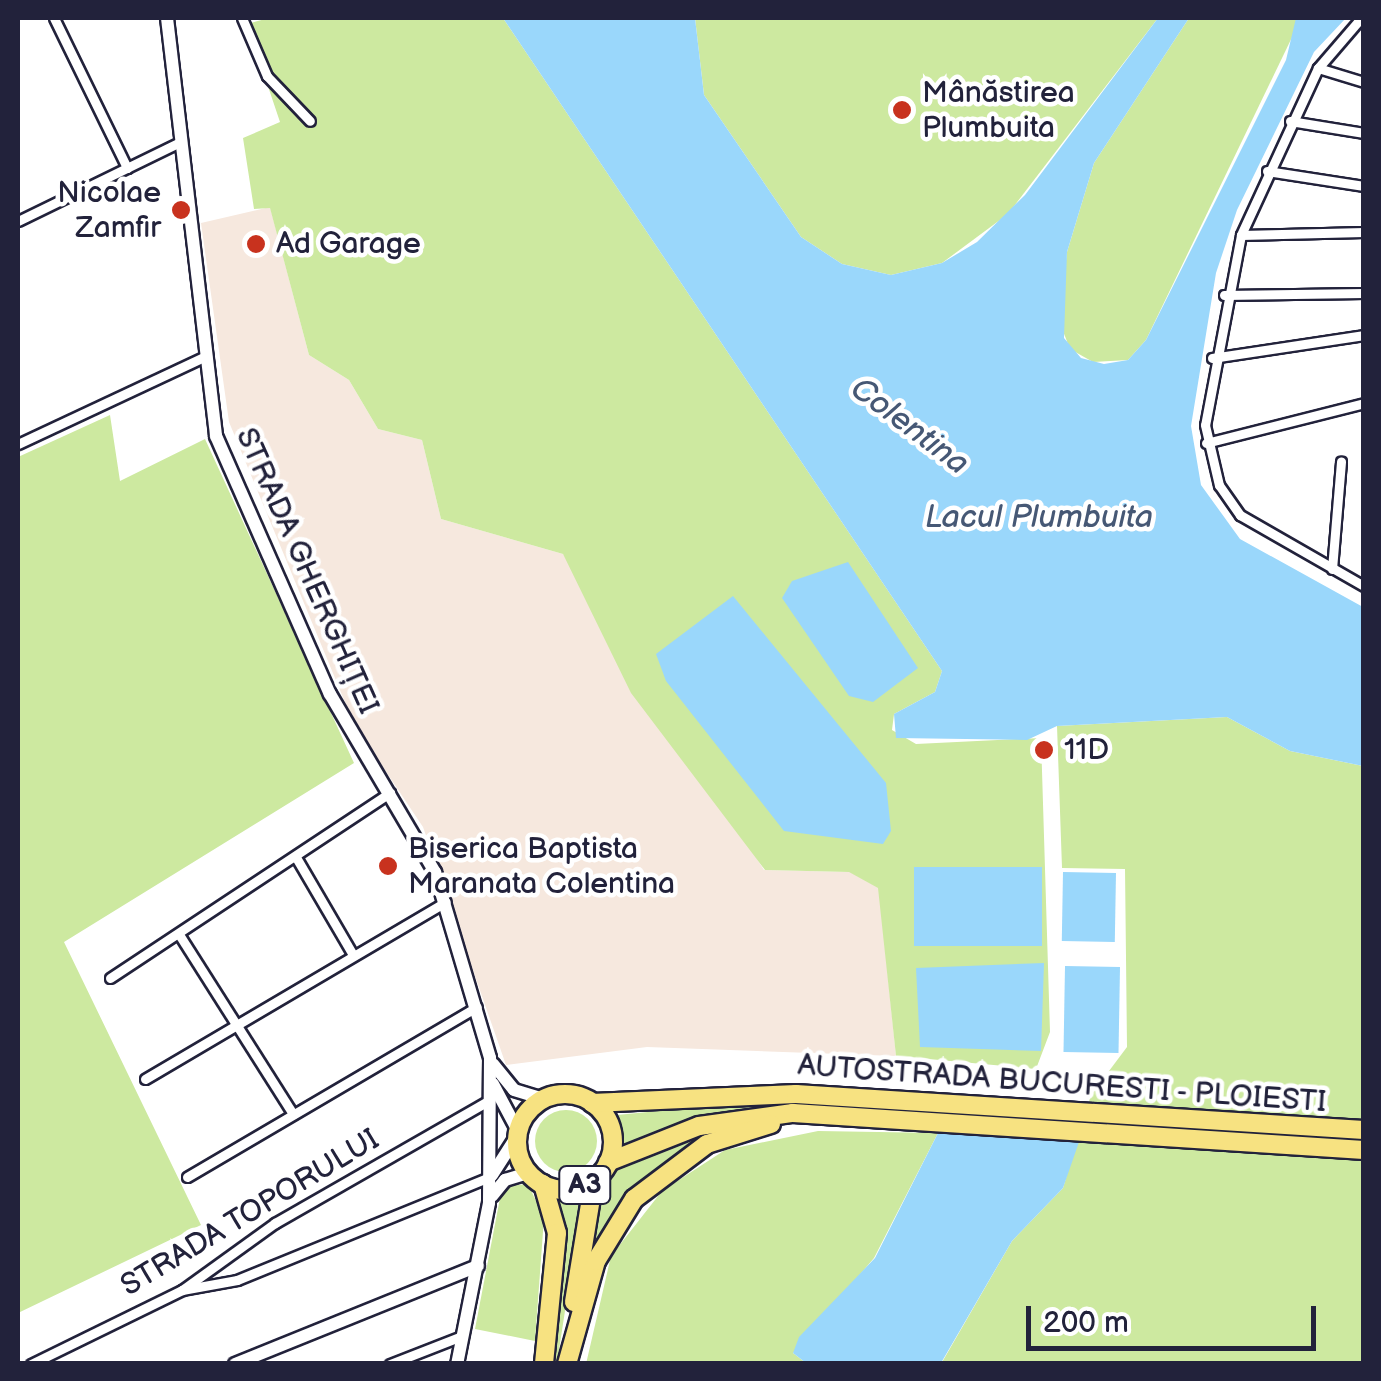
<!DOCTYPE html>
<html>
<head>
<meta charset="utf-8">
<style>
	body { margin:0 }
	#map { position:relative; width:1381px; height:1381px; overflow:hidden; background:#fff; font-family:"Balsamiq Sans",sans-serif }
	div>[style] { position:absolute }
	.built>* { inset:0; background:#f6e8de }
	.green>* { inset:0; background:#cde9a0 }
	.round { border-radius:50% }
	.water>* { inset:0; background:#9ad7fb; transform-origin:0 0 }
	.roads { filter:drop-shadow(2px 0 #22223b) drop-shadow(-2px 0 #22223b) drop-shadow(0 2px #22223b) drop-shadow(0 -2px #22223b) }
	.street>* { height:9px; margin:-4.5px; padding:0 4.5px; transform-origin:4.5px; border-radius:4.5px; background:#fff }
	.secondary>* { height:12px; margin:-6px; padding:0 6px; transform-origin:6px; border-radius:6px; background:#fff }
	.highway>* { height:18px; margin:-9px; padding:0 9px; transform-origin:9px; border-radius:9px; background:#f7e281 }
	.highway>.ring { margin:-9px; padding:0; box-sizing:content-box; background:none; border:18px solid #f7e281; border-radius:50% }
	.dots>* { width:28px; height:28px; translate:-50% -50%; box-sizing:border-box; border:5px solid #fff; border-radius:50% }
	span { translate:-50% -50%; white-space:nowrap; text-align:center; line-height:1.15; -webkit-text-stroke:9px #fff; paint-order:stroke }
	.shield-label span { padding:2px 8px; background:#fff; border:2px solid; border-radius:8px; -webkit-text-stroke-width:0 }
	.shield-label { font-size:28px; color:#22223b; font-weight:700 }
	.poi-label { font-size:30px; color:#22223b }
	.left { translate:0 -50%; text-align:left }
	.right { translate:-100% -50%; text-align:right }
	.street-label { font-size:30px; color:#22223b }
	.water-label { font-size:32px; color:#465875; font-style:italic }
	.frame { position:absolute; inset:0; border:20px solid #22223b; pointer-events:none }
	.scale { position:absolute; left:1026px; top:1306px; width:290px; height:45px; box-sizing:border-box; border:5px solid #22223b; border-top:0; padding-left:12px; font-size:30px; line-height:35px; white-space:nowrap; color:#22223b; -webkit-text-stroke:8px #fff; paint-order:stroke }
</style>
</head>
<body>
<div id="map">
	<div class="built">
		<div style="clip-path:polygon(270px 207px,309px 355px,349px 380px,378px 429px,422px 440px,441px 519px,563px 554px,764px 870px,850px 872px,879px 888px,896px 1056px,647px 1047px,506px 1065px,423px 827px,354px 724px,229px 422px,201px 223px)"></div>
	</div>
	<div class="green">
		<div style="clip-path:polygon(269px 18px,503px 18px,942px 671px,935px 692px,894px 714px,892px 730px,916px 744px,1041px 738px,1050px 1032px,1036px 1069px,896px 1056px,878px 888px,849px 872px,765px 870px,631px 693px,563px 554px,441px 519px,422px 440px,378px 429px,349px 380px,309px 355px,270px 208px,254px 209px,243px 138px,280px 122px,247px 24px)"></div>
		<div style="clip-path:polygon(695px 18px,1158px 18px,1008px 214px,942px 263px,891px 275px,842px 264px,801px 237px,704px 95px)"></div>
		<div style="clip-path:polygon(1189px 18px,1296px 18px,1296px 29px,1146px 340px,1128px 360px,1093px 362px,1070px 349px,1059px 321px,1067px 252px,1094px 163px)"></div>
		<div style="clip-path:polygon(110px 415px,120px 481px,205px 439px,354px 763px,64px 942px,201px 1225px,18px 1313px,18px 457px)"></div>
		<div style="clip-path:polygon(1227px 717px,1290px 751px,1363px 766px,1363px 1363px,941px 1364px,1012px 1241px,1063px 1188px,1091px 1095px,1127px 1047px,1125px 869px,1062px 868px,1057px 726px)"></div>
		<div style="clip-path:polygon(740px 1103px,838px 1103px,623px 1147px,617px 1115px)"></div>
		<div class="round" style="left:535px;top:1110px;width:62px;height:62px"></div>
		<div style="clip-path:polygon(758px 1120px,656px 1171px,588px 1268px,598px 1188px,618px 1165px,669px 1141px)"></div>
		<div style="clip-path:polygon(818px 1131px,938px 1133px,874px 1258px,793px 1353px,806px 1363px,586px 1364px,611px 1256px,662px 1191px,725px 1150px)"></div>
		<div style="clip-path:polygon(528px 1184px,544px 1218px,535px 1341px,475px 1329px,500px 1198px,508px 1186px)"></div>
		<div style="clip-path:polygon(583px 1194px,557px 1363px,552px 1364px,563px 1224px,557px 1196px)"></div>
	</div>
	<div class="water">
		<div style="clip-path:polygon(503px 18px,695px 18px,704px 95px,801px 237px,842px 264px,891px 275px,942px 263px,977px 242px,1025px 195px,1158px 18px,1189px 18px,1094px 163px,1067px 252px,1064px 338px,1081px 358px,1104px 364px,1128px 360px,1146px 340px,1286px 60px,1296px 18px,1346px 18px,1314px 52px,1237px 210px,1216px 273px,1191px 426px,1201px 485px,1240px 539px,1363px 607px,1363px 766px,1290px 751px,1227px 717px,1057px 726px,1027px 740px,896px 738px,894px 714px,935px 692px,942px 671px)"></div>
		<div style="clip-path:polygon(848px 562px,918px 668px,873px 702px,849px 696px,782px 598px,792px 581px)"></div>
		<div style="clip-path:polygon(733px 596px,886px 783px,891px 831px,883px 844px,784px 831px,666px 681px,656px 654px)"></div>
		<div style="left:1042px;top:867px;width:79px;height:128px;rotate:90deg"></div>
		<div style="left:1063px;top:872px;width:53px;height:69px;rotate:1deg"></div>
		<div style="clip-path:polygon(1044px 963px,1041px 1051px,920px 1047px,916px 968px)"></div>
		<div style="left:1120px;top:967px;width:86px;height:55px;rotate:91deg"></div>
		<div style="clip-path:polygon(938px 1133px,1079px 1142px,1063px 1188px,1012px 1241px,941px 1363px,806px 1363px,793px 1353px,799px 1337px,875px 1258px)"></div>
	</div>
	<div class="roads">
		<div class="street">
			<div style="left:54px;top:18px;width:167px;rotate:64deg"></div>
			<div style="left:242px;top:18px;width:63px;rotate:66.7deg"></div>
			<div style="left:267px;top:76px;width:62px;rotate:46.3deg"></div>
			<div style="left:1361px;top:18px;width:66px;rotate:130.7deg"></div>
			<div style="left:1318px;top:68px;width:184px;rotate:114.8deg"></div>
			<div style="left:1241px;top:235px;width:193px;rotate:100.7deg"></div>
			<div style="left:1205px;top:425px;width:62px;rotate:76.9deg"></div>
			<div style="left:1219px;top:485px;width:37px;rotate:55deg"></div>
			<div style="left:1240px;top:515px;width:143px;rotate:29.8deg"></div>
			<div style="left:1318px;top:68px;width:48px;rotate:16.9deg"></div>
			<div style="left:1290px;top:121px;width:75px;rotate:9.2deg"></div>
			<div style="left:1267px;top:171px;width:98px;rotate:8.8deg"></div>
			<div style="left:18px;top:221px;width:182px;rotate:-26deg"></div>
			<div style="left:1241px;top:235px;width:123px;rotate:-1.4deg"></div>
			<div style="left:1224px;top:295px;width:140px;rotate:-0.8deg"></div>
			<div style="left:1212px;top:358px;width:154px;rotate:-8.6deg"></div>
			<div style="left:1206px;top:443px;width:163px;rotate:-14.2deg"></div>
			<div style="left:18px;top:444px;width:208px;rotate:-25.1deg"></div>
			<div style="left:1332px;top:569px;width:108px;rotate:-85.2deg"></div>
			<div style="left:297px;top:859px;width:111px;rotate:59.7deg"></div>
			<div style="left:180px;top:936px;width:211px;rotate:57.6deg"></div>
			<div style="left:110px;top:978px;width:336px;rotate:-33.5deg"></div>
			<div style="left:145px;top:1079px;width:349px;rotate:-30.5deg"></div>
			<div style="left:187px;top:1177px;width:336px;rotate:-30.4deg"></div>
			<div style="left:182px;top:1290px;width:56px;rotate:-10.3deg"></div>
			<div style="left:237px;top:1280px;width:275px;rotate:-22.2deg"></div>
			<div style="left:31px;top:1364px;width:168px;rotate:-26.1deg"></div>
			<div style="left:182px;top:1290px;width:115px;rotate:-35.8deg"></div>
			<div style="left:275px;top:1223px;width:248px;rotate:-29.8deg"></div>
			<div style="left:390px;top:1364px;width:77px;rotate:-21.3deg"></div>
		</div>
		<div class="secondary">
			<div style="left:167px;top:18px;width:421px;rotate:83.3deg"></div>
			<div style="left:216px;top:436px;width:282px;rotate:66.2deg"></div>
			<div style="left:330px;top:694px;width:207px;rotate:59.5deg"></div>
			<div style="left:435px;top:872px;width:194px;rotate:73.5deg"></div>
			<div style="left:490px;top:1058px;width:145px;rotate:90.4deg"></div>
			<div style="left:489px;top:1203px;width:164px;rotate:101.2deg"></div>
			<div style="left:493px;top:1064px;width:33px;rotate:51deg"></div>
			<div style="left:514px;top:1090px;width:31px;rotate:17deg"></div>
			<div style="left:493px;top:1084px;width:53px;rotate:62deg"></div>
			<div style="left:492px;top:1175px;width:46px;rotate:-57.3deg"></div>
			<div style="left:492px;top:1196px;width:21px;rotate:-51deg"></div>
			<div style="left:505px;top:1180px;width:24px;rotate:-17deg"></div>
			<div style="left:235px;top:1364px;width:262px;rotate:-22deg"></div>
		</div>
		<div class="highway">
			<div class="ring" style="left:517px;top:1094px;width:78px;height:78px"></div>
			<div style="left:592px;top:1103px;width:204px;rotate:-2.5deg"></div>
			<div style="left:796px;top:1094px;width:569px;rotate:3.63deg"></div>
			<div style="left:608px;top:1162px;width:98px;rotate:-21.6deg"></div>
			<div style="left:699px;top:1126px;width:95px;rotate:-7.9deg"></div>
			<div style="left:793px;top:1113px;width:572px;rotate:3.71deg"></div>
			<div style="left:543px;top:1184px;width:51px;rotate:74.1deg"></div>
			<div style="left:557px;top:1233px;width:132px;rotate:95.7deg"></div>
			<div style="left:574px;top:1302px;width:124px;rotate:-80.7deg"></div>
			<div style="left:567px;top:1364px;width:107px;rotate:-74.3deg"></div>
			<div style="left:596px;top:1261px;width:73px;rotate:-58.5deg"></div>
			<div style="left:634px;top:1199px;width:91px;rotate:-37deg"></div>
			<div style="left:707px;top:1144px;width:67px;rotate:-17.4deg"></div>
		</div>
	</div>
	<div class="dots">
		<div style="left:902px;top:110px;background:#c8321e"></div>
		<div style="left:181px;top:210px;background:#c8321e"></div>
		<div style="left:256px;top:244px;background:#c8321e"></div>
		<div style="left:1044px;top:750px;background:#c8321e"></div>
		<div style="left:388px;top:866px;background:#c8321e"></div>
	</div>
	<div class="shield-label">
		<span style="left:585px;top:1185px">A3</span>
	</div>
	<div class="poi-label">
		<span class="left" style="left:922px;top:110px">Mânăstirea<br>Plumbuita</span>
		<span class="right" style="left:161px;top:210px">Nicolae<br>Zamfir</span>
		<span class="left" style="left:276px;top:244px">Ad Garage</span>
		<span class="left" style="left:1064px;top:750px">11D</span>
		<span class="left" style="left:408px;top:866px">Biserica Baptista<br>Maranata Colentina</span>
	</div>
	<div class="street-label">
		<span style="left:307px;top:571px;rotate:66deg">STRADA GHERGHIȚEI</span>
		<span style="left:1062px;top:1084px;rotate:4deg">AUTOSTRADA BUCURESTI - PLOIESTI</span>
		<span style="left:250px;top:1213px;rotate:-31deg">STRADA TOPORULUI</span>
	</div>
	<div class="water-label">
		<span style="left:909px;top:427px;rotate:37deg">Colentina</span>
		<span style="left:1039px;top:518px">Lacul Plumbuita</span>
	</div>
	<div class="frame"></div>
	<div class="scale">200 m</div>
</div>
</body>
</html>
